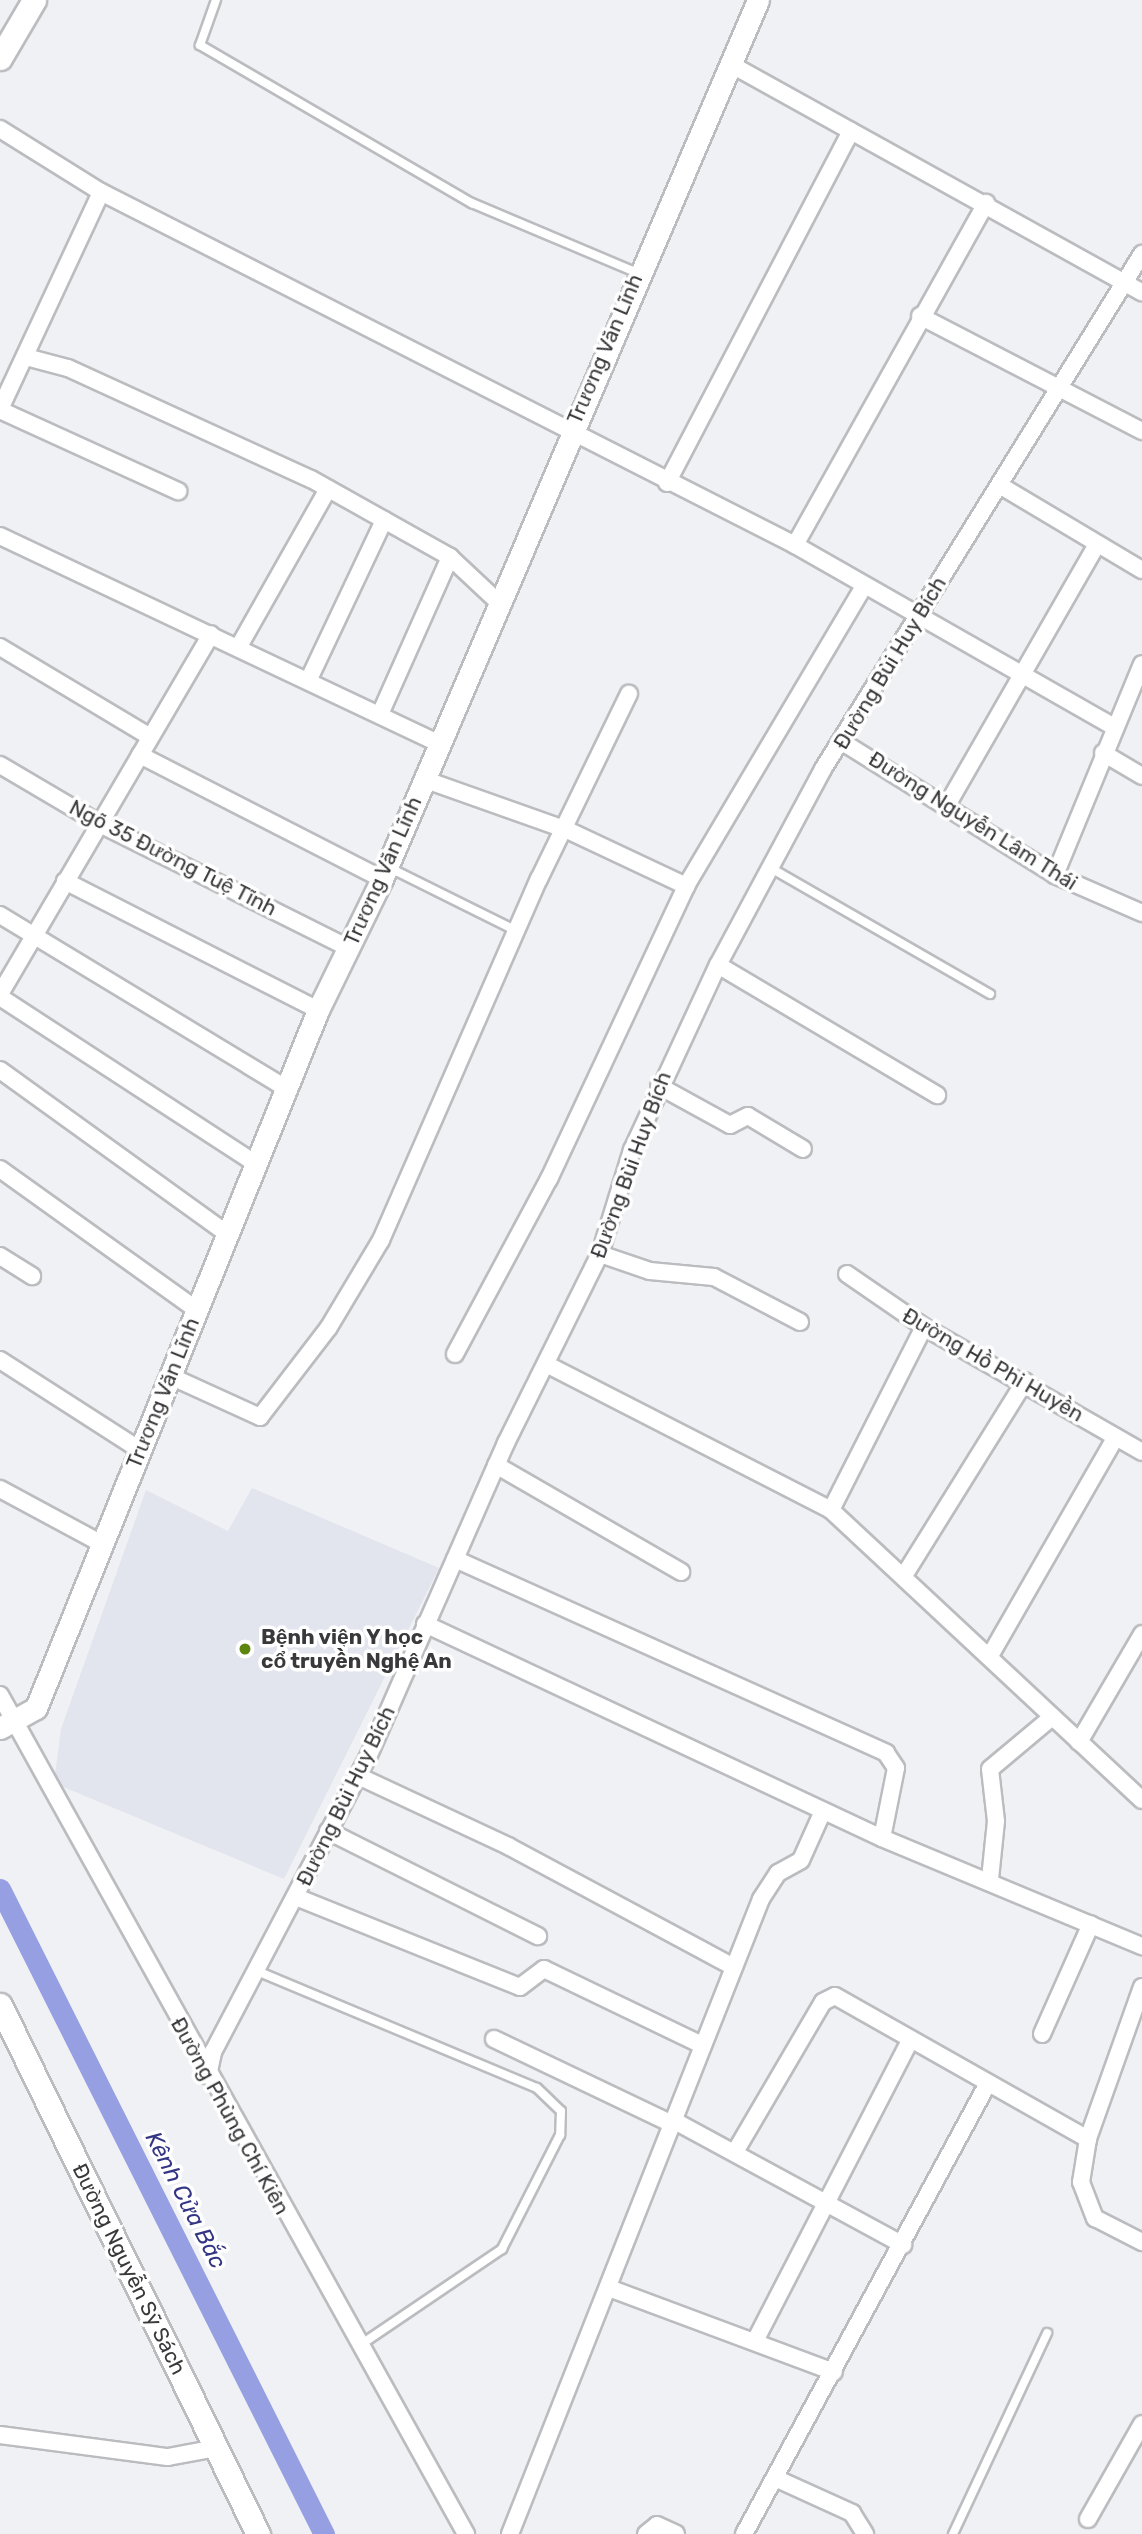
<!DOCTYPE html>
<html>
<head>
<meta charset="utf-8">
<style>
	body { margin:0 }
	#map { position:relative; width:1142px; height:2534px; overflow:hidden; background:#f0f1f4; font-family:Rubik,sans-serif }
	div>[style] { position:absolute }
	.built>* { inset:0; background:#e2e4ee }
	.canal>* { height:21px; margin:-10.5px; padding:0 10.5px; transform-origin:10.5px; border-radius:10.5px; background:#959fe2 }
	.roads { filter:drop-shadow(2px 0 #bbbcbf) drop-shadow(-2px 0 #bbbcbf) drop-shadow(0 2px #bbbcbf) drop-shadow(0 -2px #bbbcbf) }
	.service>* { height:8px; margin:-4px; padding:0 4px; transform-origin:4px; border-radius:4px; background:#fff }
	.minor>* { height:16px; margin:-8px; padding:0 8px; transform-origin:8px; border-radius:8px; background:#fff }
	.tertiary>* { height:21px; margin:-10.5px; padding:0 10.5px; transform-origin:10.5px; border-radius:10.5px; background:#fff }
	.secondary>* { height:23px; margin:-11.5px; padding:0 11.5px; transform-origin:11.5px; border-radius:11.5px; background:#fff }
	.dots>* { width:19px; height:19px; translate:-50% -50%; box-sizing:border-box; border:4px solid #fff; border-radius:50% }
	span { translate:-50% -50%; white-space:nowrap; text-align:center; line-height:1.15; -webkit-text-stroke:7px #fff; paint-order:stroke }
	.street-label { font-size:21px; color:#39393b }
	.poi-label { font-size:21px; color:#39393b; font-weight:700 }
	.left { translate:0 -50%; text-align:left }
	.water-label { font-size:23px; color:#343684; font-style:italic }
</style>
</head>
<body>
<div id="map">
	<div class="built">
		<div style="clip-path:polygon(252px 1488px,439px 1568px,284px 1879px,54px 1783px,61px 1729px,146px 1490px,228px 1531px)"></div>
	</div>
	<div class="canal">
		<div style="left:0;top:1889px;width:722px;rotate:63.33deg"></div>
	</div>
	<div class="roads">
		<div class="service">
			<div style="left:216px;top:0;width:48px;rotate:109.6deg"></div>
			<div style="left:200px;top:45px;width:315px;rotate:30.2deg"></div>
			<div style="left:472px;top:203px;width:180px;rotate:22.9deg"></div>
			<div style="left:388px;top:867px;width:144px;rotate:26.4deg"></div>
			<div style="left:769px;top:867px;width:255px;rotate:29.9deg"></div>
			<div style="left:257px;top:1971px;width:303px;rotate:22.7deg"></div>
			<div style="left:537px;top:2088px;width:33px;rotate:44deg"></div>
			<div style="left:561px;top:2111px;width:24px;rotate:92deg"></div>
			<div style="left:560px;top:2135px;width:128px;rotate:117deg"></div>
			<div style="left:502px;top:2249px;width:171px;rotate:145.9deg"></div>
			<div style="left:953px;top:2534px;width:222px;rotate:-64.9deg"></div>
		</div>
		<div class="minor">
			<div style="left:730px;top:64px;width:471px;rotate:29deg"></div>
			<div style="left:0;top:129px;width:119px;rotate:32deg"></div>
			<div style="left:101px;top:192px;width:779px;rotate:26.96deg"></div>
			<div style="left:795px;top:545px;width:367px;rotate:29.7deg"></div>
			<div style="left:920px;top:316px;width:250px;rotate:27.4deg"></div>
			<div style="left:26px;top:357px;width:43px;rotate:14.7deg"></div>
			<div style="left:68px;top:368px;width:267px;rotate:24.6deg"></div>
			<div style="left:311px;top:479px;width:159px;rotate:29.3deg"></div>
			<div style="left:450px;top:557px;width:64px;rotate:43.1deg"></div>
			<div style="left:0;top:409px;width:239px;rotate:-65deg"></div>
			<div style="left:0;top:410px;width:196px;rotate:24.5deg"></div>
			<div style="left:667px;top:483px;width:397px;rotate:-62.4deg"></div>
			<div style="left:1001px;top:486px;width:164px;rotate:30.8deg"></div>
			<div style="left:0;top:536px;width:482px;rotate:25.3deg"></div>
			<div style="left:795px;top:545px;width:392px;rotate:-60.8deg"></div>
			<div style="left:0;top:647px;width:174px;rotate:30.9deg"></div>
			<div style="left:238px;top:648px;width:183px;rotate:-60.5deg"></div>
			<div style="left:309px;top:679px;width:176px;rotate:-64.7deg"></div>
			<div style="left:381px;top:712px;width:170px;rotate:-66deg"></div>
			<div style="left:844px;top:743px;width:249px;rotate:32deg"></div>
			<div style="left:1055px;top:875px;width:95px;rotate:23.6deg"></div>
			<div style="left:1103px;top:753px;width:45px;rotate:30.5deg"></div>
			<div style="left:140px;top:755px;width:272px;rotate:27.1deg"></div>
			<div style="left:0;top:765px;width:116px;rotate:30.5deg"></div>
			<div style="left:100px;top:824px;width:278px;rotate:26.5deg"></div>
			<div style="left:423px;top:779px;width:153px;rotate:19.5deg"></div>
			<div style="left:567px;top:830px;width:132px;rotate:25.2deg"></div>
			<div style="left:946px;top:807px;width:303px;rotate:-60.1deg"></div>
			<div style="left:1055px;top:875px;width:228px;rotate:-67.6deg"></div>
			<div style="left:65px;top:881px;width:284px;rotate:27deg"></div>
			<div style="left:0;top:915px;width:338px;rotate:31.2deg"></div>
			<div style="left:718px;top:965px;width:255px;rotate:30.7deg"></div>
			<div style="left:0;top:994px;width:417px;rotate:-59.6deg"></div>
			<div style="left:0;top:997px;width:304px;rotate:33.1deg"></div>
			<div style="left:0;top:1070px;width:280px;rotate:35.8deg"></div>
			<div style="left:659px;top:1086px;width:81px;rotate:28.8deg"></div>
			<div style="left:730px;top:1125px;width:20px;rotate:-27deg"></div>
			<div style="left:748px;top:1116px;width:64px;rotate:31deg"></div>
			<div style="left:0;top:1169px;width:242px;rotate:35.6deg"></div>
			<div style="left:600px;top:1254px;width:53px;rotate:18.8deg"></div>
			<div style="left:650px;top:1271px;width:64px;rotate:5.4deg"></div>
			<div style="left:714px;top:1277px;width:97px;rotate:27.6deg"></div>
			<div style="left:0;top:1256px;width:38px;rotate:32deg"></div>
			<div style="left:847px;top:1274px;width:93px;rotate:34.5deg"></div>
			<div style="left:924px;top:1327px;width:251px;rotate:29.8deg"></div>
			<div style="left:455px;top:1354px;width:199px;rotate:-61.8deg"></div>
			<div style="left:549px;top:1179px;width:323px;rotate:-64.9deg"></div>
			<div style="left:686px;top:886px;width:349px;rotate:-59.3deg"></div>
			<div style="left:0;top:1360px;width:166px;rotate:32.7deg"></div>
			<div style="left:546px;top:1364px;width:320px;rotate:27.1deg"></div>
			<div style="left:831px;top:1510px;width:425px;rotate:43deg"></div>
			<div style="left:170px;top:1376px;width:99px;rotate:24.5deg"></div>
			<div style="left:260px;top:1417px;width:113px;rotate:-52.5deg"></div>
			<div style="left:329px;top:1327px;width:101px;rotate:-59.1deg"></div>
			<div style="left:381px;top:1240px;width:394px;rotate:-66.4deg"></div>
			<div style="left:539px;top:879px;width:206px;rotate:-64.1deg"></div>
			<div style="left:496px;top:1465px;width:214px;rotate:30deg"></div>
			<div style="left:0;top:1489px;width:116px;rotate:28.3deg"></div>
			<div style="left:831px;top:1510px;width:205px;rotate:-63.1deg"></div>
			<div style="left:455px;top:1559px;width:473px;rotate:24.2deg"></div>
			<div style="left:886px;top:1753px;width:18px;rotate:56deg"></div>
			<div style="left:896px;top:1768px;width:71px;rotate:101.3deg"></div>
			<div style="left:905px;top:1574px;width:227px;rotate:-58.1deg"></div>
			<div style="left:425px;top:1624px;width:505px;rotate:25.09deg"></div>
			<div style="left:882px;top:1838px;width:282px;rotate:22.6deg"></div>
			<div style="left:991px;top:1654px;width:250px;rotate:-60.1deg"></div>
			<div style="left:0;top:1695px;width:960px;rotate:60.95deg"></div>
			<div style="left:1079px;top:1742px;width:125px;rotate:-59.7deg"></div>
			<div style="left:358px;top:1776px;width:166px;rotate:25deg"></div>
			<div style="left:508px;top:1846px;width:256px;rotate:28.2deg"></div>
			<div style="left:328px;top:1831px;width:235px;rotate:26.6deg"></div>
			<div style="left:990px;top:1879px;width:58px;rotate:-84.1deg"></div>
			<div style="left:996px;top:1821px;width:52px;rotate:-96.6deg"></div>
			<div style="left:990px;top:1769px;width:80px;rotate:-39.9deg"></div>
			<div style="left:296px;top:1897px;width:241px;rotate:21.9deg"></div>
			<div style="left:520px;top:1987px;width:30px;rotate:-37deg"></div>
			<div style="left:544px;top:1969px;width:173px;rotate:25.7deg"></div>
			<div style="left:1142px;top:1987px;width:161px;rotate:109.6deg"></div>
			<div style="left:1088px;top:2139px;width:44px;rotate:99.2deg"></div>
			<div style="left:1081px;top:2182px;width:39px;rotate:69deg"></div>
			<div style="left:1095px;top:2218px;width:53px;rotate:27.1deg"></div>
			<div style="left:1042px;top:2034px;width:120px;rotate:-66deg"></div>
			<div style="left:494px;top:2039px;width:197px;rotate:25.5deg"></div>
			<div style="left:208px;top:2076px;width:25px;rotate:-78deg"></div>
			<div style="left:213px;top:2052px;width:335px;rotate:-62.3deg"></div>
			<div style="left:369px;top:1755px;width:341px;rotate:-66.3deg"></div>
			<div style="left:506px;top:1443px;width:211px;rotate:-63.6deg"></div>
			<div style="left:600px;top:1254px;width:109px;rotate:-72.9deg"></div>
			<div style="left:632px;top:1150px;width:204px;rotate:-65.1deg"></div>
			<div style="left:718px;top:965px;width:222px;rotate:-61.8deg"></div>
			<div style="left:823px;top:769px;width:606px;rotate:-58.23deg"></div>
			<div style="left:673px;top:2120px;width:262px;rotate:28.5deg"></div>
			<div style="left:735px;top:2152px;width:174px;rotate:-59.6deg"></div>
			<div style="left:823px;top:2002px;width:13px;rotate:-27deg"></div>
			<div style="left:835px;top:1996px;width:291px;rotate:29.5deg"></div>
			<div style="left:609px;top:2288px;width:240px;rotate:20.5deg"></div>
			<div style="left:755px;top:2341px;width:338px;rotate:-62.7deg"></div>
			<div style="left:0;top:2435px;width:169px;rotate:7.5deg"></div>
			<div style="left:168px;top:2457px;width:50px;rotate:-10.4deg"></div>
			<div style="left:775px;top:2478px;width:85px;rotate:24.4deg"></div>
			<div style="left:852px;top:2513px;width:25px;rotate:58deg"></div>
			<div style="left:1088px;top:2519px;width:109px;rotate:-60.4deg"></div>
			<div style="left:510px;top:2534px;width:683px;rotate:-68.43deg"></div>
			<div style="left:761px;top:1899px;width:31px;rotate:-57deg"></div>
			<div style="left:778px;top:1873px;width:26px;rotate:-29deg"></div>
			<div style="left:801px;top:1860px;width:54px;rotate:-65.8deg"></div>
			<div style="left:646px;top:2534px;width:14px;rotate:-39deg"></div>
			<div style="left:657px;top:2525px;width:21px;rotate:25deg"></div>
			<div style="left:744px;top:2534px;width:511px;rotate:-61.58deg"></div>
		</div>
		<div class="tertiary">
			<div style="left:0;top:1728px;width:41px;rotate:-29.1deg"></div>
			<div style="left:36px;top:1708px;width:753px;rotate:-68deg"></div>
			<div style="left:318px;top:1010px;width:146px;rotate:-64deg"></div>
			<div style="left:382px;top:879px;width:956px;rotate:-66.84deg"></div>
		</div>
		<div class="secondary">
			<div style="left:0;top:58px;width:67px;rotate:-59.6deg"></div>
			<div style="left:0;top:2005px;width:589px;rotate:64deg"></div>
		</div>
	</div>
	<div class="dots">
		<div style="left:245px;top:1649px;background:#5e860f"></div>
	</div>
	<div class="street-label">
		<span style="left:605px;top:349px;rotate:-67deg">Trương Văn Lĩnh</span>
		<span style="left:890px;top:663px;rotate:-59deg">Đường Bùi Huy Bích</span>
		<span style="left:973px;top:821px;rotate:32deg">Đường Nguyễn Lâm Thái</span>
		<span style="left:173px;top:858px;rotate:27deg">Ngõ 35 Đường Tuệ Tĩnh</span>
		<span style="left:383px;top:871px;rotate:-66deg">Trương Văn Lĩnh</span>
		<span style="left:631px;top:1165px;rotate:-70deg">Đường Bùi Huy Bích</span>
		<span style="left:993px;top:1365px;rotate:30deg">Đường Hồ Phi Huyền</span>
		<span style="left:163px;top:1393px;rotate:-68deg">Trương Văn Lĩnh</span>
		<span style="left:346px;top:1796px;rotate:-64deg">Đường Bùi Huy Bích</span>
		<span style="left:230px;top:2116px;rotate:61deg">Đường Phùng Chí Kiên</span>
		<span style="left:129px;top:2269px;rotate:64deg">Đường Nguyễn Sỹ Sách</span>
	</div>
	<div class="poi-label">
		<span class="left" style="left:261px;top:1649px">Bệnh viện Y học<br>cổ truyền Nghệ An</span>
	</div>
	<div class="water-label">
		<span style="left:186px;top:2200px;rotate:63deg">Kênh Cửa Bắc</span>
	</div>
</div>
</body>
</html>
